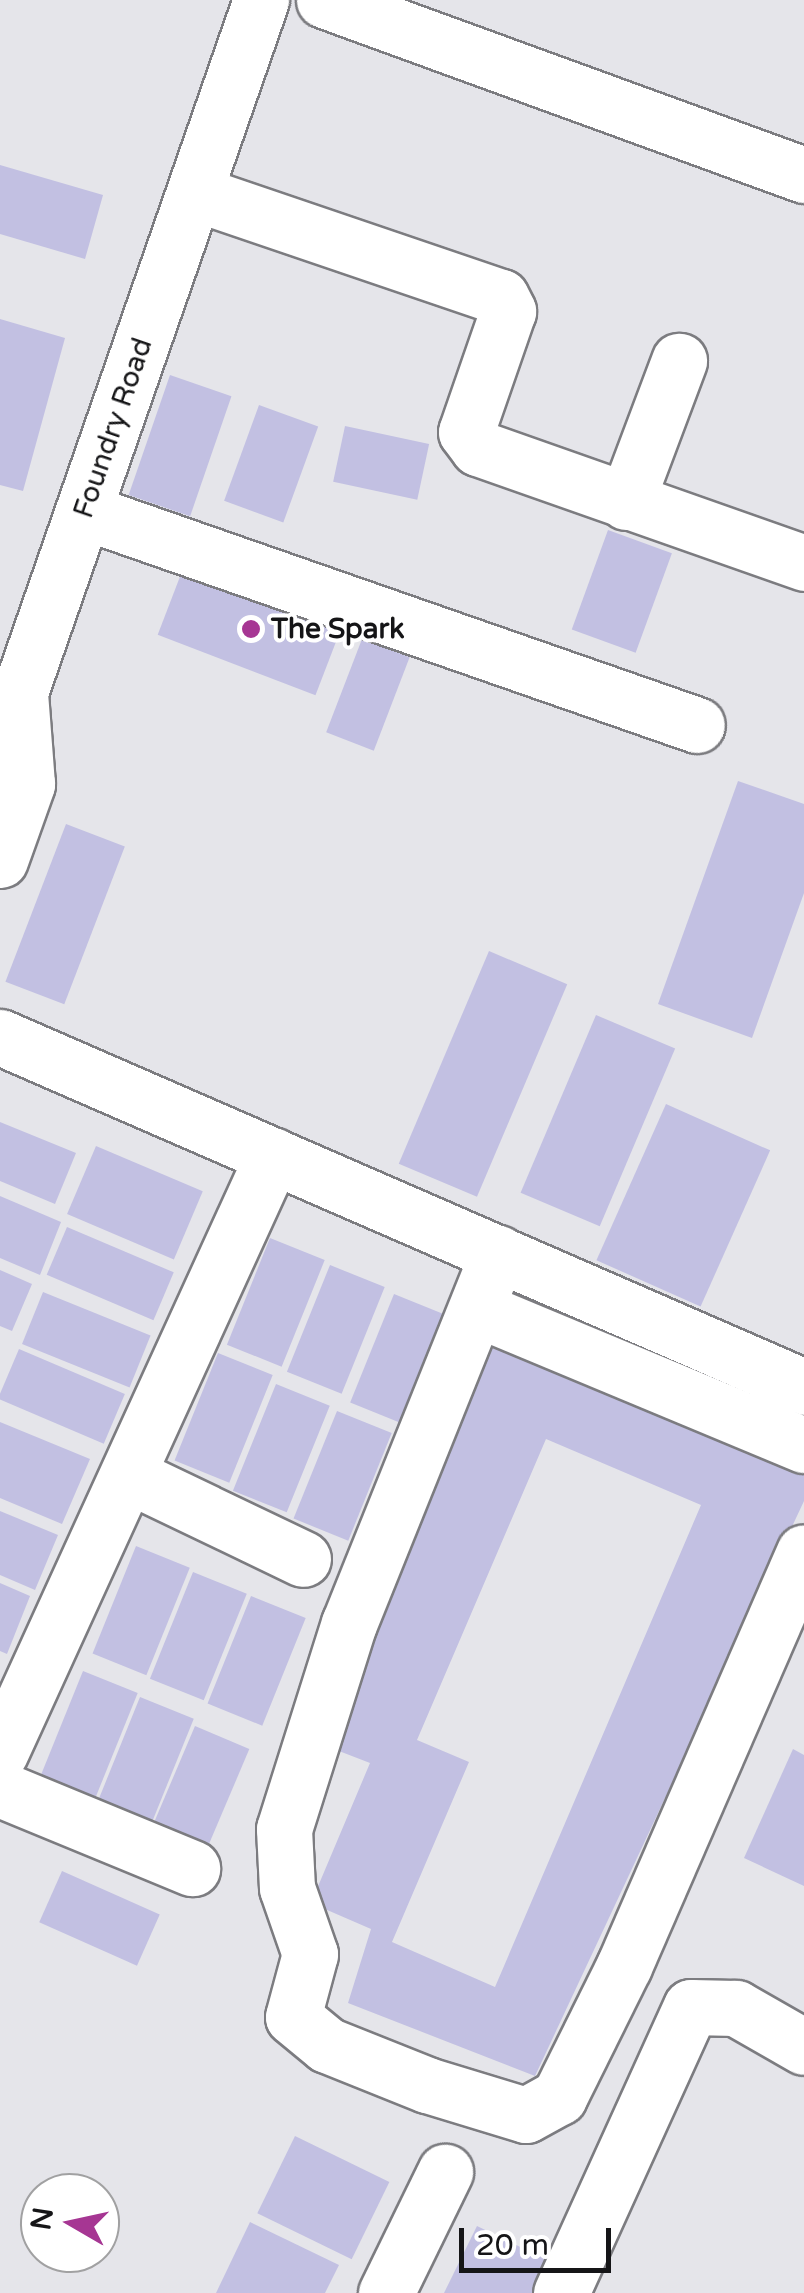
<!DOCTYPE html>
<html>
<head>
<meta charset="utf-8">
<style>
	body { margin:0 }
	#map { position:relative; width:804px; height:2293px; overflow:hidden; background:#e5e5ea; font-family:"Varela Round",sans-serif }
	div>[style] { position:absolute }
	.building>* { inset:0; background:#c2c0e2; transform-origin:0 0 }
	.roads { filter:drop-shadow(2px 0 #7c7c80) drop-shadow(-2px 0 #7c7c80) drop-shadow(0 2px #7c7c80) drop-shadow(0 -2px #7c7c80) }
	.minor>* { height:55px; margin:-27.5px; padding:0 27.5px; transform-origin:27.5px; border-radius:27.5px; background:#fff }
	.dots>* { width:28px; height:28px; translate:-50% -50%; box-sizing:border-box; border:5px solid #fff; border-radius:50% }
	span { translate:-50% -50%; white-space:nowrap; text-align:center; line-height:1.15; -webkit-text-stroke:8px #fff; paint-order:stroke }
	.street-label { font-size:28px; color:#151517 }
	.poi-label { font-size:28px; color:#151517; font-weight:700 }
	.left { translate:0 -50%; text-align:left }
	.north { position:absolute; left:20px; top:2173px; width:100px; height:100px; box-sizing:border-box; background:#fff; border:2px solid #a1a1a2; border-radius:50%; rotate:279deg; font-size:28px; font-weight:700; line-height:40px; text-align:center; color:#151517 }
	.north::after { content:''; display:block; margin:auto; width:35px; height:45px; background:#a63693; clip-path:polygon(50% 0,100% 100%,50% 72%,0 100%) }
	.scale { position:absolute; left:459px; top:2228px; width:152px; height:45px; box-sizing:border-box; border:5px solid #151517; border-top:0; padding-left:12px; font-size:30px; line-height:35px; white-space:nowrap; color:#151517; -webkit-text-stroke:8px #fff; paint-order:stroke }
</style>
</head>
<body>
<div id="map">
	<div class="building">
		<div style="clip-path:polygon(0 165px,103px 195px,85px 259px,0 234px)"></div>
		<div style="clip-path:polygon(0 319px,65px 338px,23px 491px,0 485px)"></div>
		<div style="left:170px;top:375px;width:65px;height:127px;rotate:19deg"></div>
		<div style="left:259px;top:405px;width:63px;height:102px;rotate:20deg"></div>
		<div style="left:345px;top:426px;width:86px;height:57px;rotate:12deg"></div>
		<div style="left:608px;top:530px;width:68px;height:106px;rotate:20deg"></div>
		<div style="left:186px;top:561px;width:169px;height:79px;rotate:21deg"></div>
		<div style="left:362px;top:639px;width:51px;height:100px;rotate:21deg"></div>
		<div style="clip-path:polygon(738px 781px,804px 804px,804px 893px,752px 1038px,658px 1004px)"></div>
		<div style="left:66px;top:824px;width:63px;height:169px;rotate:21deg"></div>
		<div style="left:489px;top:951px;width:85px;height:231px;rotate:23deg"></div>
		<div style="left:596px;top:1015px;width:86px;height:193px;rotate:23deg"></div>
		<div style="left:666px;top:1104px;width:114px;height:171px;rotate:24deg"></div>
		<div style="clip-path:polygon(0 1122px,76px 1153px,55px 1204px,0 1181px)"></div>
		<div style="left:96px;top:1146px;width:116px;height:74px;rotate:23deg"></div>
		<div style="clip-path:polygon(0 1196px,61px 1222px,40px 1275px,0 1258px)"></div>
		<div style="left:67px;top:1227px;width:116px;height:52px;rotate:23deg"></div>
		<div style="left:270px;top:1238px;width:59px;height:115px;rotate:22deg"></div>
		<div style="left:330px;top:1265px;width:59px;height:115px;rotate:22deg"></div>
		<div style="clip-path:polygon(0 1270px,32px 1284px,12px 1331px,0 1326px)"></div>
		<div style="left:43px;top:1292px;width:116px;height:56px;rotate:22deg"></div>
		<div style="left:394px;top:1294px;width:58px;height:117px;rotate:22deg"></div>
		<div style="clip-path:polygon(evenodd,490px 1327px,804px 1459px,804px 1501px,535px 2076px,348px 2003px,371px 1929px,311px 1903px,370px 1763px,326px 1746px,490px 1327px,546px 1439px,701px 1505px,495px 1987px,392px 1942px,469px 1762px,417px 1740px,546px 1439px)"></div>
		<div style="left:19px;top:1349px;width:115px;height:54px;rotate:23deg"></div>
		<div style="left:218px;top:1353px;width:59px;height:116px;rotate:22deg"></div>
		<div style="left:276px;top:1384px;width:58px;height:115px;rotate:22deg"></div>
		<div style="left:337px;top:1411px;width:59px;height:116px;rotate:22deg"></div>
		<div style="clip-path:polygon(0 1422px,90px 1459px,62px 1524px,0 1498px)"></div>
		<div style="clip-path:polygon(0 1511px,58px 1535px,35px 1590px,0 1575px)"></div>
		<div style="left:136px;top:1546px;width:58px;height:116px;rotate:22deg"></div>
		<div style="left:193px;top:1572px;width:58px;height:115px;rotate:22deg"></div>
		<div style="clip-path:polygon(0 1583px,30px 1596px,7px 1654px,0 1651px)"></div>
		<div style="left:251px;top:1596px;width:59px;height:116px;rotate:22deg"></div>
		<div style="left:83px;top:1671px;width:59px;height:116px;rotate:22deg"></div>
		<div style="left:140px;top:1697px;width:58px;height:117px;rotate:22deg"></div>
		<div style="left:195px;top:1726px;width:59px;height:116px;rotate:23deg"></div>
		<div style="clip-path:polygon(793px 1749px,804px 1755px,804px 1886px,744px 1858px)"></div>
		<div style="left:62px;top:1871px;width:107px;height:56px;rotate:24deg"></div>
		<div style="left:295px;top:2136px;width:105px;height:86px;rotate:26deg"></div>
		<div style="clip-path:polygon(250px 2222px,339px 2265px,325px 2293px,216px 2293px)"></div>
		<div style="clip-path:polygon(477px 2226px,549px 2261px,534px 2293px,444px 2293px)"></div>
	</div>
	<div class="roads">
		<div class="minor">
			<div style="left:324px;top:0;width:511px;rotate:20.03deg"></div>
			<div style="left:195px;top:193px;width:323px;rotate:18.8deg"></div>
			<div style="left:501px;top:297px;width:16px;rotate:63deg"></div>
			<div style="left:508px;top:311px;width:128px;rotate:109.1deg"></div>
			<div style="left:466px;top:432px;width:20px;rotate:53deg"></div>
			<div style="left:478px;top:448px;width:346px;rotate:19.4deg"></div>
			<div style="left:626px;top:502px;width:151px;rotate:-69.4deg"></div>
			<div style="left:83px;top:511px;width:650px;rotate:19.22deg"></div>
			<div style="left:0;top:860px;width:81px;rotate:-70.4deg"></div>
			<div style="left:27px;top:784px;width:92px;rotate:-94.4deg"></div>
			<div style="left:20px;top:692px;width:733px;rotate:-70.8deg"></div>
			<div style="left:0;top:1037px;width:877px;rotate:23.52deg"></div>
			<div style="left:498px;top:1253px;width:399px;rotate:111.9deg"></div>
			<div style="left:349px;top:1623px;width:216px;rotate:107.5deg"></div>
			<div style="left:284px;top:1829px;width:59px;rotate:87.1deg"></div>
			<div style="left:287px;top:1888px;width:70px;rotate:70.8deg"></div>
			<div style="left:310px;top:1954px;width:65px;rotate:105.1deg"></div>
			<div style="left:293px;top:2017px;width:44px;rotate:39.5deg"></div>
			<div style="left:327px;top:2045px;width:108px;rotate:21.8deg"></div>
			<div style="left:427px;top:2085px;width:103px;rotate:16.9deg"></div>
			<div style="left:526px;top:2115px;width:38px;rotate:-29deg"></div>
			<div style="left:559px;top:2097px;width:146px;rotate:-63.6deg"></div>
			<div style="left:624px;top:1966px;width:451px;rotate:-66.5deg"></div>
			<div style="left:477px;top:1309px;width:354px;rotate:22.6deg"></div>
			<div style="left:128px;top:1475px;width:194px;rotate:25.6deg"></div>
			<div style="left:0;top:1753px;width:657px;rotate:-65.46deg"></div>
			<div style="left:0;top:1789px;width:208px;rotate:22.4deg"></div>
			<div style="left:386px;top:2293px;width:135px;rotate:-64deg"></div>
			<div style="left:561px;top:2293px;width:314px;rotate:-65.6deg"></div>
			<div style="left:691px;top:2007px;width:45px;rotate:1.3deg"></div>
			<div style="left:736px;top:2008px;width:78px;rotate:29.8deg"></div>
		</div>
	</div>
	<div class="dots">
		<div style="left:251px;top:629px;background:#a63693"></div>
	</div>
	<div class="street-label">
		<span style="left:113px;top:428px;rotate:-71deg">Foundry Road</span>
	</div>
	<div class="poi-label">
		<span class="left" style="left:271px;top:629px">The Spark</span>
	</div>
	<div class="north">N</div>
	<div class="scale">20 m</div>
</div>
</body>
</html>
